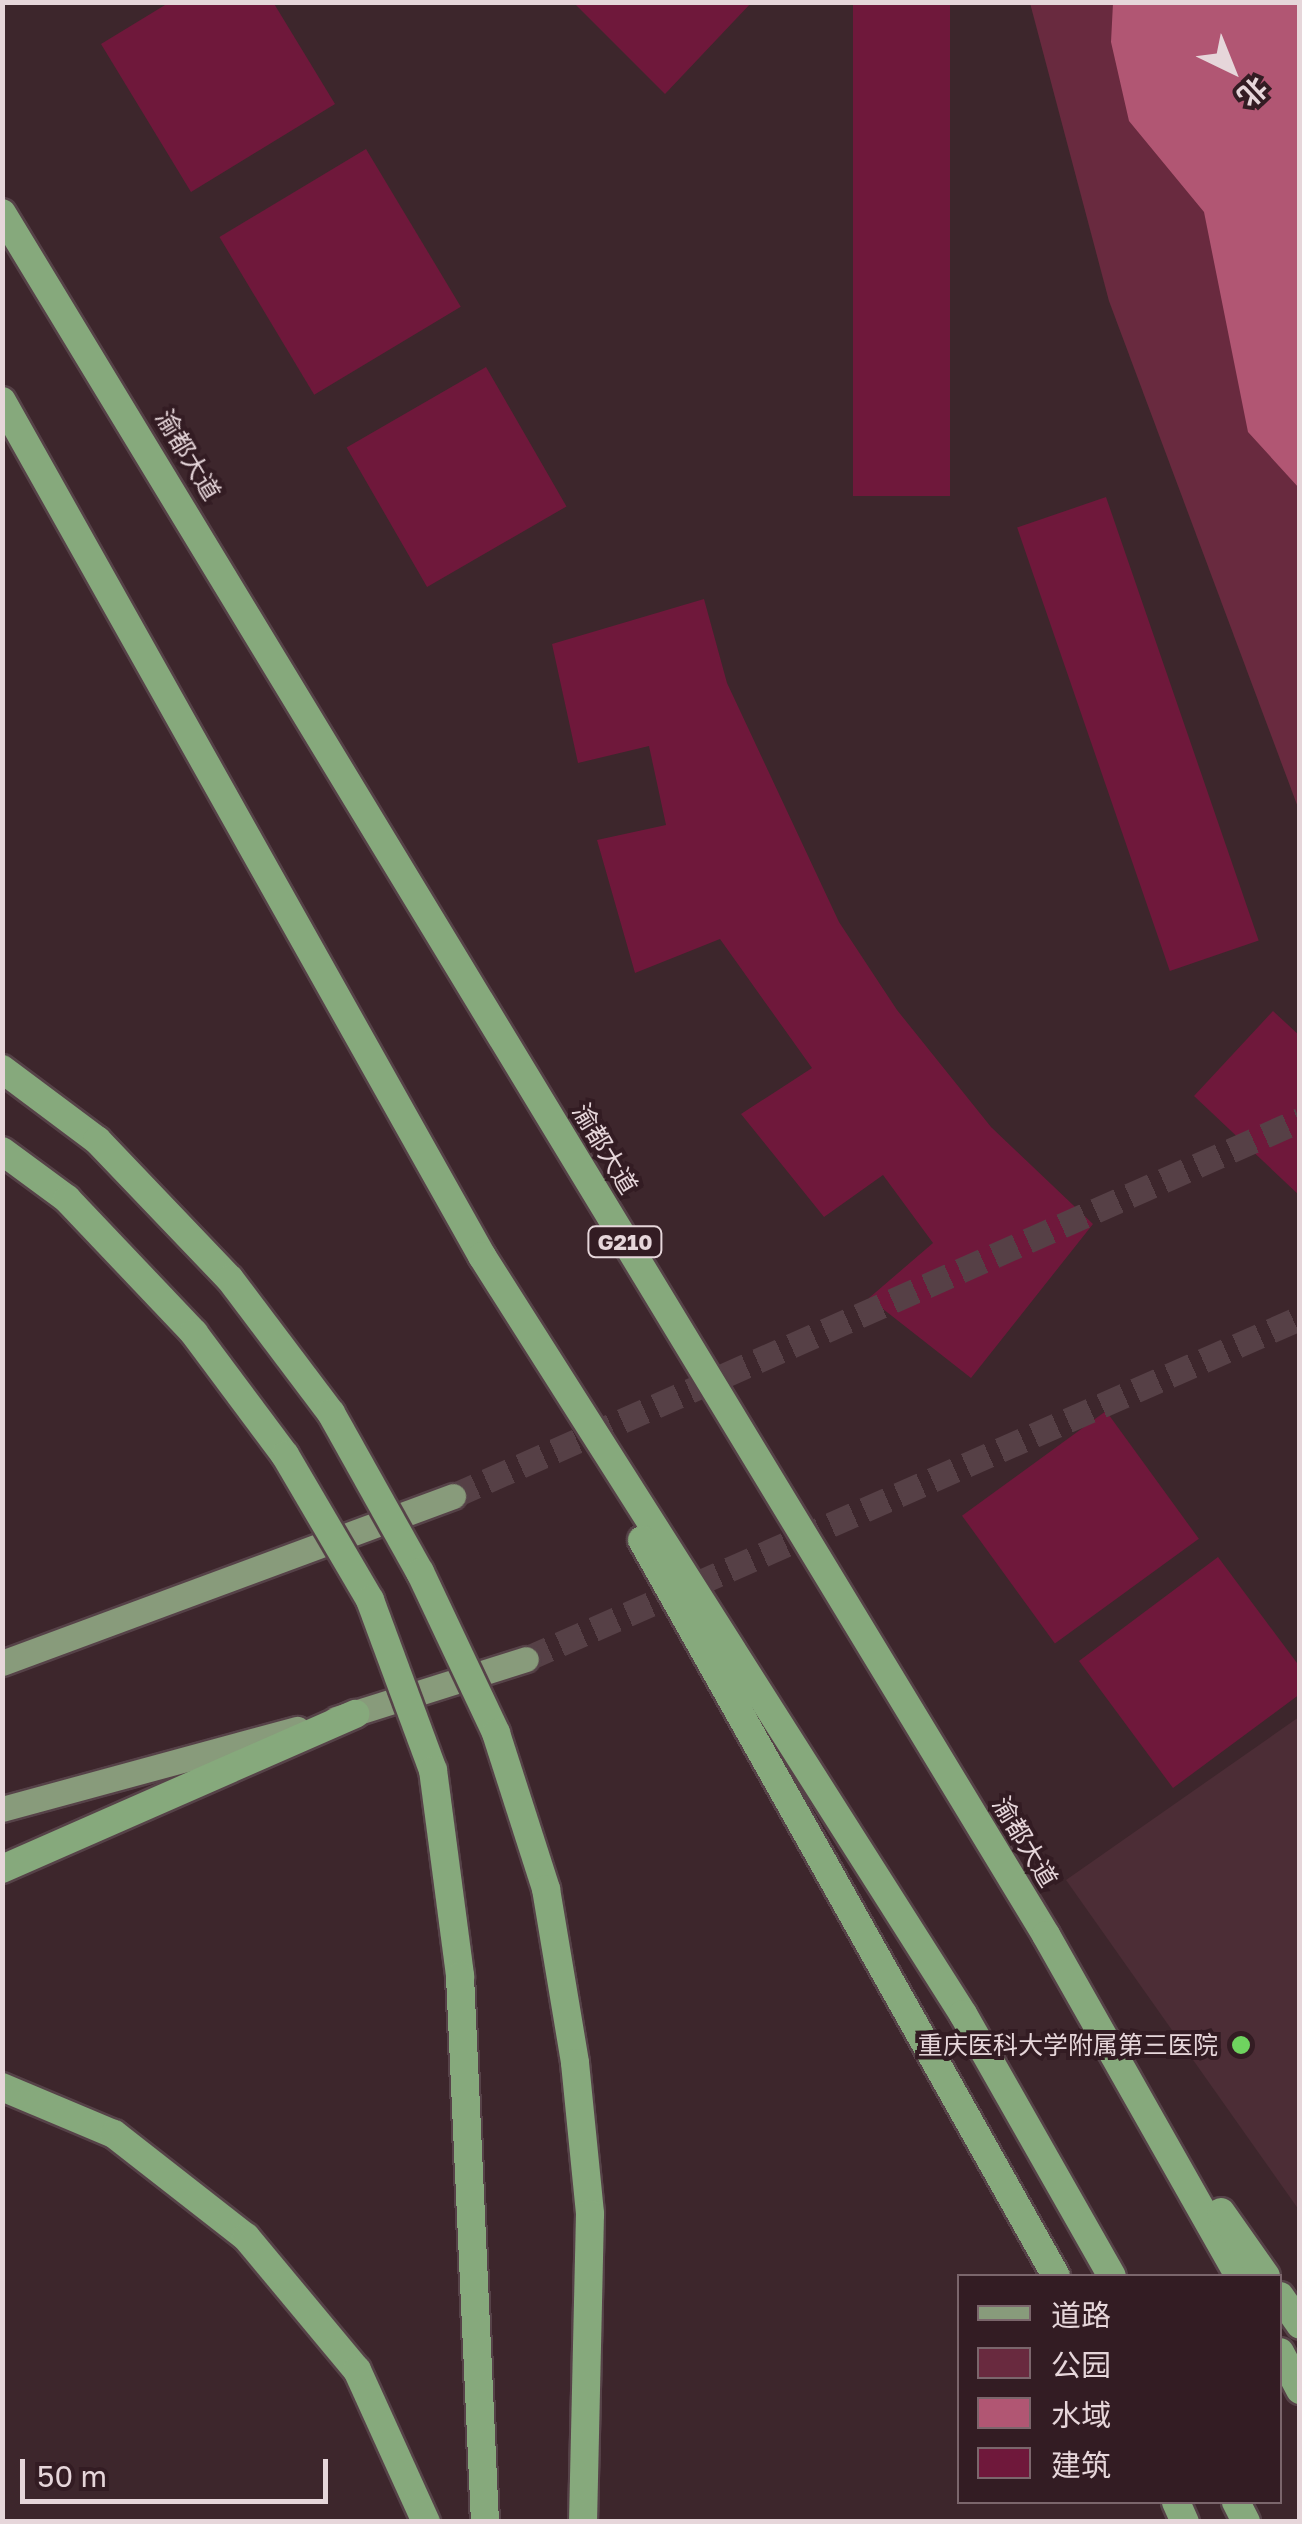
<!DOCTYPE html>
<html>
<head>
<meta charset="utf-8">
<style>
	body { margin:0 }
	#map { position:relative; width:1302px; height:2524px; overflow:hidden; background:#3d262c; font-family:"Golos Text","Noto Sans SC",sans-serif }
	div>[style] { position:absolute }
	.built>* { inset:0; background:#4c2d36 }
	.green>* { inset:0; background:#692a3f }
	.water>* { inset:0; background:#b15673 }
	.building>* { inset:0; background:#6f183b; transform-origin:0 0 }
	.primary-tunnel>* { height:25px; margin-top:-12.5px; transform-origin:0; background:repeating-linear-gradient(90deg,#564046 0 25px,transparent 0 37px) }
	.roads { filter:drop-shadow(2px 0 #564248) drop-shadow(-2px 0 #564248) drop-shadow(0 2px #564248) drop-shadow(0 -2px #564248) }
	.primary>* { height:25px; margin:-12.5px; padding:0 12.5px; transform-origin:12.5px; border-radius:12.5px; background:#889b7b }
	.trunk>* { height:28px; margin:-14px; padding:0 14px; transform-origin:14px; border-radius:14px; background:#86a97c }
	.bridges { filter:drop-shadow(2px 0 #564248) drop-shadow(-2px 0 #564248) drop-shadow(0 2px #564248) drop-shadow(0 -2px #564248) }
	.trunk-bridge>* { height:28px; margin:-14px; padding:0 14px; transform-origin:14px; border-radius:14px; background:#86a97c }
	.dots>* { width:28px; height:28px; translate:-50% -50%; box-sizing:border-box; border:5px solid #331c23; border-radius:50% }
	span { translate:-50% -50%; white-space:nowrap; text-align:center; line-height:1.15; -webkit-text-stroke:8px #331c23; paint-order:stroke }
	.shield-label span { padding:2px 8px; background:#331c23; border:2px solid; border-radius:8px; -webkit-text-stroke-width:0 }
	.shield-label { font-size:22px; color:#e6d6da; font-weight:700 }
	.street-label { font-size:25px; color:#e6d6da }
	.poi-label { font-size:25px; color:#e6d6da }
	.right { translate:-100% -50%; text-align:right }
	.frame { position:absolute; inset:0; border:5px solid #e6d6da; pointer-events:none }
	.legend { position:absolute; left:957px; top:2274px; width:325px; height:230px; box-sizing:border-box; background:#331c23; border:2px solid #7b666c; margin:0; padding:12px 18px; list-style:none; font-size:30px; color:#e6d6da }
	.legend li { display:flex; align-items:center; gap:20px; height:50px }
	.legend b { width:50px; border:2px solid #7b666c }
	.north { position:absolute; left:1182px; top:20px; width:100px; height:100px; -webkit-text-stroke:8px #331c23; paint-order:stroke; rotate:137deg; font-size:28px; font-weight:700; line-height:40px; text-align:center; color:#e6d6da }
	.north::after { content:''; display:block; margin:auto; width:35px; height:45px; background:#e6d6da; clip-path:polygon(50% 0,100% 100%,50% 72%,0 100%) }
	.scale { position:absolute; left:20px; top:2459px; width:308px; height:45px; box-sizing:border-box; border:5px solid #e6d6da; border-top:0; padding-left:12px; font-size:30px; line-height:35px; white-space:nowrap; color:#e6d6da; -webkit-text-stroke:8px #331c23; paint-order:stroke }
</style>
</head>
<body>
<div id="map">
	<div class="built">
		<div style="clip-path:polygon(1299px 1717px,1299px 2210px,1066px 1880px)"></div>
	</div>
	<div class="green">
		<div style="clip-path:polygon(1030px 3px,1299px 3px,1299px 810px,1109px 301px)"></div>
	</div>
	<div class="water">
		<div style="clip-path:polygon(1113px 3px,1299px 3px,1299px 488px,1248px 432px,1204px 212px,1129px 121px,1111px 42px)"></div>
	</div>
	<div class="building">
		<div style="clip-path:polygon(170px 2px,273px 2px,335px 104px,191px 192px,101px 44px)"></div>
		<div style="clip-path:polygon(573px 2px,752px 2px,665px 94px)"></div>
		<div style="left:853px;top:2px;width:97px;height:494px"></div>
		<div style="left:366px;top:149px;width:184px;height:171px;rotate:59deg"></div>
		<div style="left:486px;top:367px;width:161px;height:161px;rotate:60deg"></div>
		<div style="left:1106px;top:497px;width:469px;height:94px;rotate:71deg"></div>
		<div style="clip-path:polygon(704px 599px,727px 683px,839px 922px,897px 1010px,991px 1127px,1093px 1224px,971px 1378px,869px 1298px,933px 1243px,883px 1175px,824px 1217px,741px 1114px,812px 1068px,720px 939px,635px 973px,597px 840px,666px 825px,649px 746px,578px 763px,552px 644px)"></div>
		<div style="clip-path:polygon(1273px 1011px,1300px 1036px,1300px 1196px,1194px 1096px)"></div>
		<div style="left:1106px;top:1411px;width:158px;height:178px;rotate:54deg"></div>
		<div style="clip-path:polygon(1218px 1557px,1300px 1667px,1300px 1694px,1173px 1788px,1079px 1661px)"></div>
	</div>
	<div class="primary-tunnel">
		<div style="left:453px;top:1496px;width:927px;rotate:-23.94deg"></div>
		<div style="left:526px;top:1659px;width:846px;rotate:-23.78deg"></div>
	</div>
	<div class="roads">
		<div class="primary">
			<div style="left:2px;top:1663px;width:481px;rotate:-20.3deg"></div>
			<div style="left:336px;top:1719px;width:199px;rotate:-17.5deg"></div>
			<div style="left:2px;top:1809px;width:306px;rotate:-15.2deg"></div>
		</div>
		<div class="trunk">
			<div style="left:2px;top:213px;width:2014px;rotate:58.77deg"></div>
			<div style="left:1046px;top:1935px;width:392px;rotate:60.5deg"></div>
			<div style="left:2px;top:401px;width:981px;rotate:60.69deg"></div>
			<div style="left:482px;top:1256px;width:898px;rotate:57.6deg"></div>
			<div style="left:963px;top:2014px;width:301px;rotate:60.4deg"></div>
			<div style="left:642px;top:1540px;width:844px;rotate:60.64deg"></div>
			<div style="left:2px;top:1869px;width:386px;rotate:-23.7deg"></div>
			<div style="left:2px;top:2087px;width:121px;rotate:22.8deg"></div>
			<div style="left:114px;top:2134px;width:167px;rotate:38deg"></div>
			<div style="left:246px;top:2237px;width:173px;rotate:50.2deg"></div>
			<div style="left:357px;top:2370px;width:167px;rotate:65.6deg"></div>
			<div style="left:1221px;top:2212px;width:78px;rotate:54.9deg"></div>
			<div style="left:1280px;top:2296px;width:35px;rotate:55deg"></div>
			<div style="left:1280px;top:2352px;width:43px;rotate:62.2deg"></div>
			<div style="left:1176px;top:2502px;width:22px;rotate:66deg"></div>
			<div style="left:1236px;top:2502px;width:22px;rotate:63deg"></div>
		</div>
	</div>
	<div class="bridges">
		<div class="trunk-bridge">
			<div style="left:2px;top:1069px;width:119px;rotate:36.8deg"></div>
			<div style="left:97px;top:1140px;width:192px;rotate:46.3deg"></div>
			<div style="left:230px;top:1279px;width:168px;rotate:53deg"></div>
			<div style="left:331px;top:1413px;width:182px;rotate:60.8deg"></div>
			<div style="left:420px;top:1572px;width:178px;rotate:64.7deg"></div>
			<div style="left:496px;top:1733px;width:164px;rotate:72.2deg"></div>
			<div style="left:546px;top:1889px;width:176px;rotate:80.5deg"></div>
			<div style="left:575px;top:2063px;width:152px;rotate:84.3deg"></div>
			<div style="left:590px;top:2214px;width:308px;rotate:91.3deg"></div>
			<div style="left:2px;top:1151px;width:81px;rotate:36.4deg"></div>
			<div style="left:67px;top:1199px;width:185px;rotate:46.5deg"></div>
			<div style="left:194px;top:1333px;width:152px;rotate:53.3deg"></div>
			<div style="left:285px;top:1455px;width:168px;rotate:59.6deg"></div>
			<div style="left:370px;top:1600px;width:181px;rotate:69.7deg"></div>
			<div style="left:433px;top:1770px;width:208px;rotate:82.5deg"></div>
			<div style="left:460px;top:1976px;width:547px;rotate:87.38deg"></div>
		</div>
	</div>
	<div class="dots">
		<div style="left:1241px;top:2045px;background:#6fd35f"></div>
	</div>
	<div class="shield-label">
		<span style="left:625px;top:1242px">G210</span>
	</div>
	<div class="street-label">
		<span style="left:188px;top:455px;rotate:59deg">渝都大道</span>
		<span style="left:605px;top:1149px;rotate:59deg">渝都大道</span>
		<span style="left:1025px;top:1842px;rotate:59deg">渝都大道</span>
	</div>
	<div class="poi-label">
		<span class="right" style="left:1218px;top:2045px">重庆医科大学附属第三医院</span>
	</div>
	<div class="frame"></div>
	<ul class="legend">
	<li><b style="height:12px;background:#889b7b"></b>道路</li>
	<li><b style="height:28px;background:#692a3f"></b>公园</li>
	<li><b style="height:28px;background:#b15673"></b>水域</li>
	<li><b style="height:28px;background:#6f183b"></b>建筑</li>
	</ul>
	<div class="north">北</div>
	<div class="scale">50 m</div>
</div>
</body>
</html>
